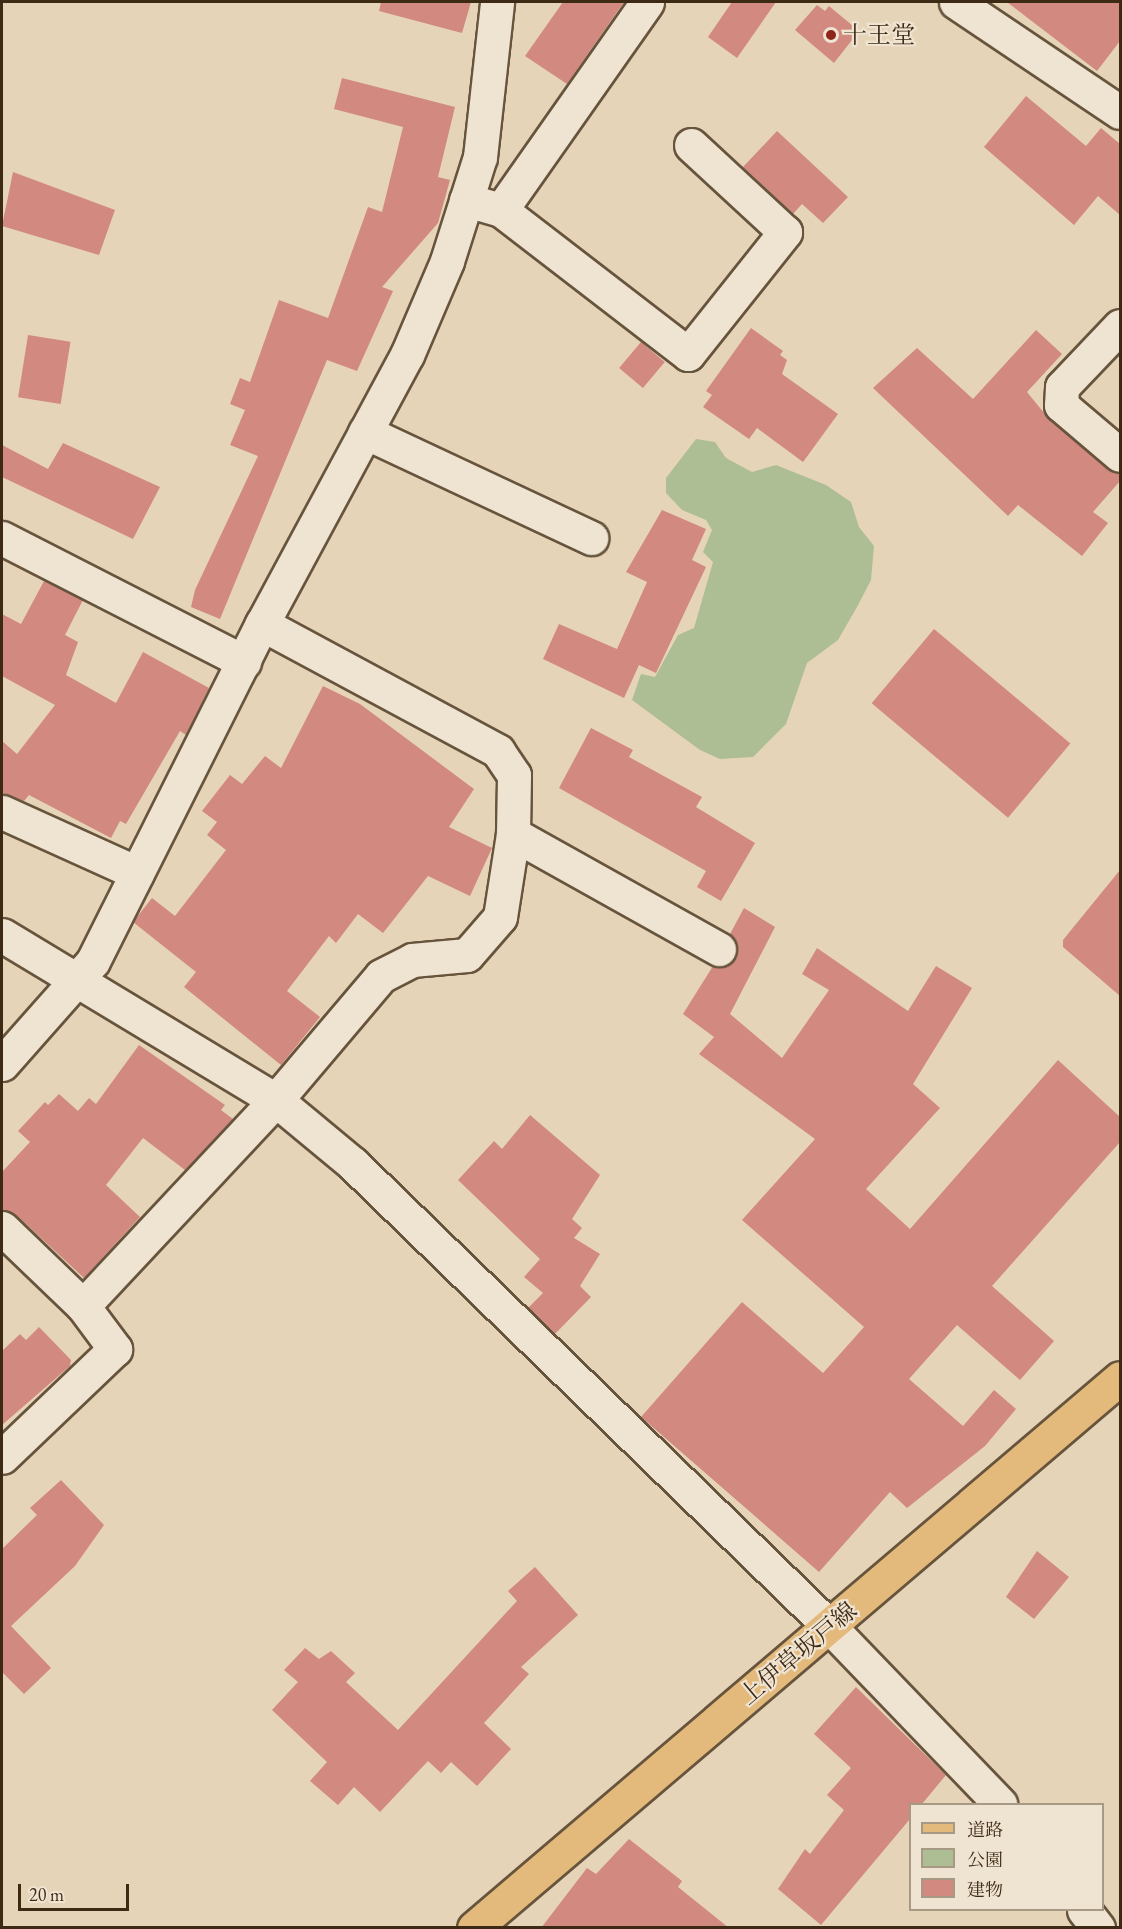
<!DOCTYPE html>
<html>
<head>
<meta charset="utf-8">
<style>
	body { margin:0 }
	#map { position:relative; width:1122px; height:1929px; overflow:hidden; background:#e6d4b8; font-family:"EB Garamond","Noto Serif JP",serif }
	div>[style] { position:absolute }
	.green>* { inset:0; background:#aebe94 }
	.building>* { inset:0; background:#d18980; transform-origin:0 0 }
	.roads { filter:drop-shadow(2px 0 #67543d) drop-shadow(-2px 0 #67543d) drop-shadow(0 2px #67543d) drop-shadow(0 -2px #67543d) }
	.minor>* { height:33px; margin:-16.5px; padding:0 16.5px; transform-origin:16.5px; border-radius:16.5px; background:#efe3d1 }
	.major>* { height:33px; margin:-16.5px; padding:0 16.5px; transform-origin:16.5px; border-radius:16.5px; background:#e3ba7c }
	.dots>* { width:16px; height:16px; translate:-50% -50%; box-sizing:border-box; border:3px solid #efe3d1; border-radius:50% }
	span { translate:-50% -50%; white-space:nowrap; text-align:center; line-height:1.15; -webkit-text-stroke:4.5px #efe3d1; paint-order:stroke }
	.poi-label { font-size:24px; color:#3d2a14 }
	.left { translate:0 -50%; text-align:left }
	.street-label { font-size:24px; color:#3d2a14 }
	.frame { position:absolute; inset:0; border:3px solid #3d2a14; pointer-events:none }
	.legend { position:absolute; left:909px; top:1803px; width:195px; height:108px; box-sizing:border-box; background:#efe3d1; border:2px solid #a89985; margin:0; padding:8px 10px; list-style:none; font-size:18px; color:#3d2a14 }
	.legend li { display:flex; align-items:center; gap:12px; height:30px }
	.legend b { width:30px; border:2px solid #a89985 }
	.scale { position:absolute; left:18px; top:1884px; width:111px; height:27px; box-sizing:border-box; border:3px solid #3d2a14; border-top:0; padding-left:8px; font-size:18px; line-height:21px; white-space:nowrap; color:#3d2a14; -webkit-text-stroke:4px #efe3d1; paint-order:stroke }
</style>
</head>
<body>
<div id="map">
	<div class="green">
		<div style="clip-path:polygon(696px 439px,715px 442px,726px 458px,752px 472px,776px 465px,826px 485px,851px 502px,859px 527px,874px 546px,871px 580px,857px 607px,838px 640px,807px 663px,786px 724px,753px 757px,720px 759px,700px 750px,632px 700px,641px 674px,655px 677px,678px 635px,694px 628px,713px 562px,703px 552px,712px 530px,706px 520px,682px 510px,666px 493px,666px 478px)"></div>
	</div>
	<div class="building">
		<div style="clip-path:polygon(381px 2px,471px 2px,462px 33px,379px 11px)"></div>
		<div style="clip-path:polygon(563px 2px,624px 2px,567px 84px,525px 56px)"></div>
		<div style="clip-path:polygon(732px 2px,776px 2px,737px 58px,708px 37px)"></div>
		<div style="clip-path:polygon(1007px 2px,1120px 2px,1120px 41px,1097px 71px)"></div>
		<div style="clip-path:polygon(817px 5px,825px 11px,829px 6px,859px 31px,834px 63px,795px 30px)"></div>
		<div style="clip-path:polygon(342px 78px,455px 107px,438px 177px,450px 180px,438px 223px,382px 287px,393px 291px,357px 371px,327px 360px,220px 619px,191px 607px,195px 590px,258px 456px,230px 445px,245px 410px,230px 404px,240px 378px,250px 382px,279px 300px,328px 318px,368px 207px,382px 212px,403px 127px,334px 109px)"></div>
		<div style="clip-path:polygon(1026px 96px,1086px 146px,1101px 128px,1120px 144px,1120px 215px,1098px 196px,1074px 225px,984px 147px)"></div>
		<div style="clip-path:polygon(777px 131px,848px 197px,823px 223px,802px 204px,793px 214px,743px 167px)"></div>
		<div style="clip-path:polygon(13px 172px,115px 210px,99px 255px,2px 226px)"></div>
		<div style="clip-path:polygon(751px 328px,783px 351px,780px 355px,787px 360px,782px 374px,838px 414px,803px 462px,757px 428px,749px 439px,703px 407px,712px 395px,706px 391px)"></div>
		<div style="clip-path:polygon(1036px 330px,1062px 354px,1027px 392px,1049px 419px,1108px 469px,1120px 473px,1120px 481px,1093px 512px,1108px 523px,1082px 556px,1018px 505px,1008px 516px,873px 388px,917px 348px,973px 399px)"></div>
		<div style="left:28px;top:335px;width:43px;height:63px;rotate:9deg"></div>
		<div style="left:641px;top:342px;width:31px;height:34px;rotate:40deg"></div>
		<div style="clip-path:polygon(63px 443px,160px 487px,133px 539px,2px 477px,2px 445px,48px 469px)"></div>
		<div style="clip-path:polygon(662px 510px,706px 529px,692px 560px,706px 567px,656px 673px,639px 665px,624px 698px,543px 659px,559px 624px,617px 649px,647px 582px,626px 572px)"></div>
		<div style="clip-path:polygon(44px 581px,83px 600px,65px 635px,78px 642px,66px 675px,116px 703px,143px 652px,209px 688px,186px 735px,180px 731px,126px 824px,120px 821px,111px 838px,29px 795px,24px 801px,2px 793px,2px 741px,17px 754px,55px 705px,2px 676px,2px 614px,21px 624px)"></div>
		<div style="left:934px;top:629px;width:178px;height:97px;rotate:40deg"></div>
		<div style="clip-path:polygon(323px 686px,360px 704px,474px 789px,449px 827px,492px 848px,470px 896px,428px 876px,383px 933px,358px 914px,336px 943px,329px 936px,287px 991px,320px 1017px,281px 1065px,184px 987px,196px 972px,133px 922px,152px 898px,175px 916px,226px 850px,207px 835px,217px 822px,202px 811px,230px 775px,242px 784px,265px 756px,281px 768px)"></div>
		<div style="clip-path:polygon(591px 728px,633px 750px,629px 757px,702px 797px,696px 807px,755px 843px,721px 901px,697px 887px,706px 871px,559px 788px)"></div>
		<div style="clip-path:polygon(1120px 870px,1120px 996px,1063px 947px,1063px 940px)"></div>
		<div style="clip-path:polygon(744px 908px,775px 927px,730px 1014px,782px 1058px,829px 990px,802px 974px,817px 948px,908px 1011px,936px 966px,972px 988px,913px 1084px,940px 1108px,866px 1189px,910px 1229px,1058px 1060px,1120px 1117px,1120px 1142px,992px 1286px,1054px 1341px,1020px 1380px,957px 1325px,909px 1379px,963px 1426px,994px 1390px,1016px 1409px,985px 1446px,907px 1508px,890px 1492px,819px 1572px,641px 1417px,742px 1302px,823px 1373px,864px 1327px,742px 1220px,815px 1139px,699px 1054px,714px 1037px,683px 1014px,713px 966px,735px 959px,738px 948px,730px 934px)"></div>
		<div style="clip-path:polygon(139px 1045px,225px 1105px,221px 1110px,233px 1119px,185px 1170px,143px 1138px,106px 1185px,140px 1217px,84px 1278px,15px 1214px,2px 1210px,2px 1172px,30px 1142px,18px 1131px,45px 1102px,48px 1105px,59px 1094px,78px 1111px,89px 1098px,96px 1104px)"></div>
		<div style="clip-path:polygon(530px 1115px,600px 1175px,572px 1219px,582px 1228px,574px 1238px,600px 1254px,580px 1286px,591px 1297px,555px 1334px,528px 1308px,543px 1293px,524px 1277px,540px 1259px,458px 1180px,494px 1141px,502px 1149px)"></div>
		<div style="clip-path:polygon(39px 1327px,71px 1360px,70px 1366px,2px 1425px,2px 1351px,20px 1334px,26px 1340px)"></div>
		<div style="clip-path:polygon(61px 1480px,104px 1525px,75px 1566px,11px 1626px,51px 1668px,24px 1694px,2px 1672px,2px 1549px,37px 1515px,30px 1508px)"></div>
		<div style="clip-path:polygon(1037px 1551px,1069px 1577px,1034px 1619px,1006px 1597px)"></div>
		<div style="clip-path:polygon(535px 1567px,578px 1615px,521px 1667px,529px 1674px,484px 1723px,511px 1749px,477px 1786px,451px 1762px,441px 1773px,428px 1761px,380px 1812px,354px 1787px,338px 1805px,310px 1781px,327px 1762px,272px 1710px,298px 1682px,284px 1670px,305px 1648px,319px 1659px,331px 1651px,355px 1673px,346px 1682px,398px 1730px,517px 1601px,508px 1591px)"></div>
		<div style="clip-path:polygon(856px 1687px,946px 1775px,922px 1804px,910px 1804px,910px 1819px,821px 1925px,778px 1889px,805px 1849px,810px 1854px,844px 1810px,827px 1795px,851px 1768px,814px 1734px)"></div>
		<div style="clip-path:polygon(629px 1839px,682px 1881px,678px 1887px,729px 1928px,541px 1928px,587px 1868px,596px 1874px)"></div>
	</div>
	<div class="roads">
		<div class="minor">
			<div style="left:956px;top:2px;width:197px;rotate:33.9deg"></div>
			<div style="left:466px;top:200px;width:36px;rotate:16deg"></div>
			<div style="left:501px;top:210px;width:236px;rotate:37.6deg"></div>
			<div style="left:688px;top:354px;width:156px;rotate:-51.5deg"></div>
			<div style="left:785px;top:232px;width:128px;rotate:-137.2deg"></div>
			<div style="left:501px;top:210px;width:254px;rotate:-54.9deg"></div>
			<div style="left:1120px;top:326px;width:84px;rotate:133.6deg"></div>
			<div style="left:1062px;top:387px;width:18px;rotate:93deg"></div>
			<div style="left:1061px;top:405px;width:77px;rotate:40.3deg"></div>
			<div style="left:365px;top:432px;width:250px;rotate:25.1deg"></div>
			<div style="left:2px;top:538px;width:272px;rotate:27.1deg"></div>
			<div style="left:2px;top:812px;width:148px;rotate:24.3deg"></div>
			<div style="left:513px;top:834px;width:236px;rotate:29.2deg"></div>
			<div style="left:2px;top:935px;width:320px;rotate:31.1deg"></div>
			<div style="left:276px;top:1100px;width:100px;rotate:39.7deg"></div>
			<div style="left:353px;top:1164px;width:663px;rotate:44.14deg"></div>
			<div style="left:829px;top:1626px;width:247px;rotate:46.1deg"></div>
			<div style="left:2px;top:1064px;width:137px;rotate:-48.5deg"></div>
			<div style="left:93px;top:961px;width:377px;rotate:-63.4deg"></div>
			<div style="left:262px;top:624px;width:306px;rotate:-61.7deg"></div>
			<div style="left:407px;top:355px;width:102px;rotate:-66.9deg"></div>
			<div style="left:447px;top:261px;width:109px;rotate:-72.4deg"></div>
			<div style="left:480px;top:157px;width:156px;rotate:-83.7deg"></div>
			<div style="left:2px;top:1228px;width:112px;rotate:43.9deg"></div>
			<div style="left:83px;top:1306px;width:54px;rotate:53.3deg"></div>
			<div style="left:115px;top:1349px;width:156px;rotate:136.3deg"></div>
			<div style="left:83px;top:1306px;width:282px;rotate:-46.9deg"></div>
			<div style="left:276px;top:1100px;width:162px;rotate:-49.7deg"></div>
			<div style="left:381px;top:976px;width:35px;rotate:-27deg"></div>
			<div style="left:412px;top:960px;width:55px;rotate:-5.2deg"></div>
			<div style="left:467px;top:955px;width:50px;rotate:-49deg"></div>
			<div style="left:500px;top:917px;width:84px;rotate:-81.1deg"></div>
			<div style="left:513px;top:834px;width:59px;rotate:-89deg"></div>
			<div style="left:514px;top:775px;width:29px;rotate:-124deg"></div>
			<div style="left:498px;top:751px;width:268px;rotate:-151.7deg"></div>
			<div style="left:1084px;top:1910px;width:23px;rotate:52deg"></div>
		</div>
		<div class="major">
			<div style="left:474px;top:1928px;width:848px;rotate:-40.41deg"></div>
		</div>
	</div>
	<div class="dots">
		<div style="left:831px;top:35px;background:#8f2418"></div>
	</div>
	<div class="poi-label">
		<span class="left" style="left:843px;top:35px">十王堂</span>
	</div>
	<div class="street-label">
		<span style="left:798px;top:1653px;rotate:-40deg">上伊草坂戸線</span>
	</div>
	<div class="frame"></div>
	<ul class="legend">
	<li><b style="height:8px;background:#e3ba7c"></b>道路</li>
	<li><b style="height:16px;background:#aebe94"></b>公園</li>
	<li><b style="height:16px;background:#d18980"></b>建物</li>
	</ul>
	<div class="scale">20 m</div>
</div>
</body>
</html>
